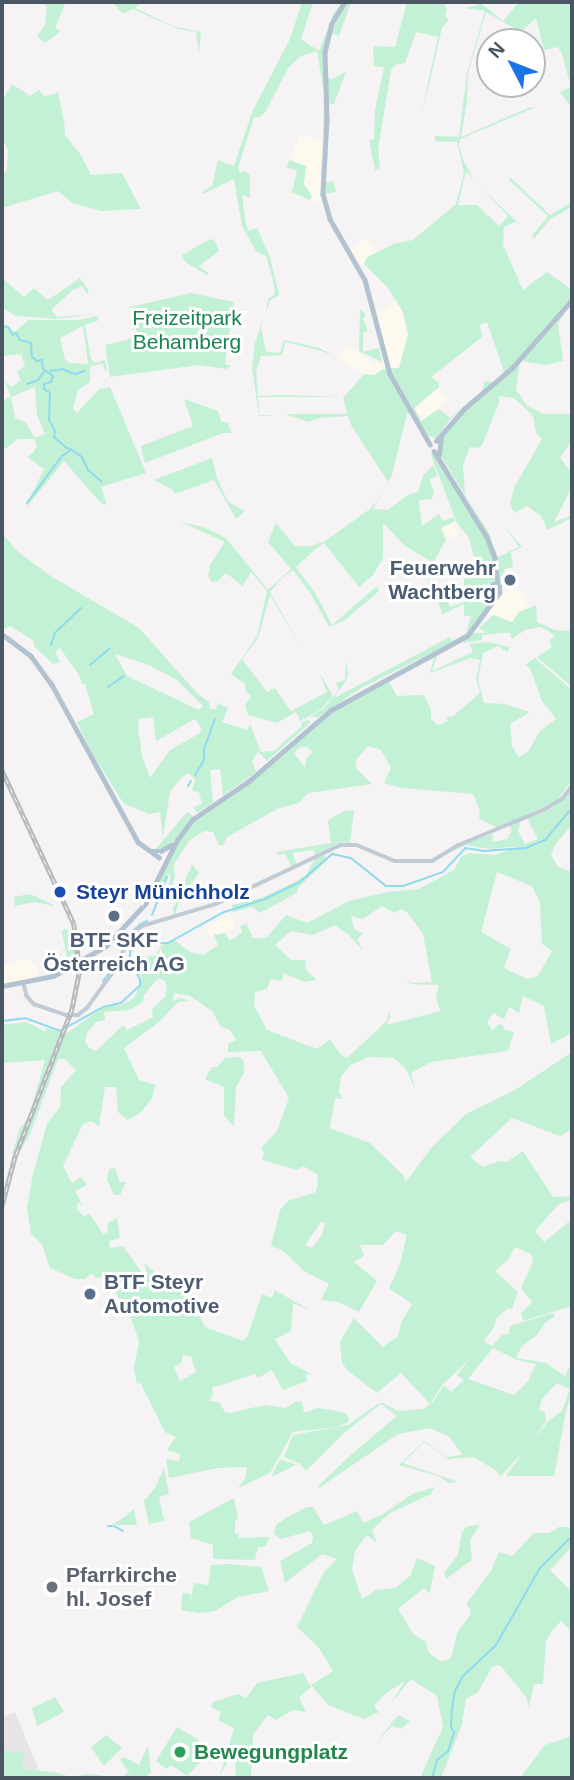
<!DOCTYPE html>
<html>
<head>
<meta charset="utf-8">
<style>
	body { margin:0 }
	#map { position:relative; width:574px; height:1780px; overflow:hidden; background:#f5f3f3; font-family:Arial,sans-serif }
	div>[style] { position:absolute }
	.commercial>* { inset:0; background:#fdf9ef; transform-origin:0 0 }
	.education>* { inset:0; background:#e6e4e5 }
	.green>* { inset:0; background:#c3f1d5 }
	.stream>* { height:2px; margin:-1px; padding:0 1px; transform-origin:1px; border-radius:1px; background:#90daee }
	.secondary>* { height:3.5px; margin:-1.75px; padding:0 1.75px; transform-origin:1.75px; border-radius:1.75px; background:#c1cbd6 }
	.primary>* { height:4.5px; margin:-2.25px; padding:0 2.25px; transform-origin:2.25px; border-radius:2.25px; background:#b3c2d1 }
	.rail>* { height:4.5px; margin-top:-2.25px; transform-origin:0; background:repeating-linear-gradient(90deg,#fff 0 5px,#b5b8bd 0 10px); box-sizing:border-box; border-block:2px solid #b5b8bd }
	.dots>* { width:19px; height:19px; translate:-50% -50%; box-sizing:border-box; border:4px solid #fff; border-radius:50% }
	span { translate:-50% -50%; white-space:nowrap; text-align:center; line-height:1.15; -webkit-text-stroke:6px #fff; paint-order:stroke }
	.park-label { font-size:21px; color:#17864f }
	.service-label { font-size:21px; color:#4e5e75; font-weight:700 }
	.right { translate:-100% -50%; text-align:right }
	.left { translate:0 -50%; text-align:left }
	.transit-label { font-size:21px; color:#164399; font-weight:700 }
	.worship-label { font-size:21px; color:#5b616d; font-weight:700 }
	.leisure-label { font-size:21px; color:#27864d; font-weight:700 }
	.frame { position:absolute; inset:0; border:4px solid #4a5661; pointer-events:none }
	.north { position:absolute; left:476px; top:28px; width:70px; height:70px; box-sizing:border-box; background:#fff; border:2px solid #b7bbc0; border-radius:50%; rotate:312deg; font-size:19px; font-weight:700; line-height:28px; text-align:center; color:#4a5661 }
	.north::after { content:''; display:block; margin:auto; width:24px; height:32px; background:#1a73e8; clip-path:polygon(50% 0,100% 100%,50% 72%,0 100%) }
</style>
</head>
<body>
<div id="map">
	<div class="commercial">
		<div style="clip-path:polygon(300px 134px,323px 142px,320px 174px,322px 205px,310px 200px,312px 196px,304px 184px,306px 166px,290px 160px)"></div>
		<div style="left:367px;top:238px;width:18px;height:20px;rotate:56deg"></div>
		<div style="clip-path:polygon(398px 300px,408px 334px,399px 368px,390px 368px,375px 311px,377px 307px,380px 311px)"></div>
		<div style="clip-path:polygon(346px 345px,376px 364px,385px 365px,387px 368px,374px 375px,364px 374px,339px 359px)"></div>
		<div style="left:439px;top:387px;width:15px;height:33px;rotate:48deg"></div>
		<div style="clip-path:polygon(455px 521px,459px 535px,446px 540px,441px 528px)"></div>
		<div style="clip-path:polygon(521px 588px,529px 609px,519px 612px,512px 622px,493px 615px,486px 616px,500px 594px)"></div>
		<div style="clip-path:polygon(230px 914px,236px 929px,210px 937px,205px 926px)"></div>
		<div style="clip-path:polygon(26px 959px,37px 966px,37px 977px,2px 984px,2px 968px,12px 961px)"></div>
	</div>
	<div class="education">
		<div style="clip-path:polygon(15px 1712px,38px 1768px,35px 1771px,2px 1766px,2px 1717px)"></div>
	</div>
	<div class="green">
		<div style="clip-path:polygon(39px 2px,66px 2px,55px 28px,61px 31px,45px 43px,37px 36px,45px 25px,47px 6px)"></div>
		<div style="clip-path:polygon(112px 2px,141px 2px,135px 8px,175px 27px,201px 32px,199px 53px,196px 32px,178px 29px,133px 9px,123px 14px)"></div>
		<div style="clip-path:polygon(302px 2px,313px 2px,301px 39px,319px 51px,334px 12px,343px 2px,330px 25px,324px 49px,326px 109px,323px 142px,324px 93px,317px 51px,301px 56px,288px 68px,266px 111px,260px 117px,254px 117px,238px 168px,240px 173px,244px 171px,250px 174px,250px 198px,242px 195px,246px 225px,249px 231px,257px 228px,270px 257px,279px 295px,270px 300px,266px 314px,268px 299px,275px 294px,273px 280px,266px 256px,256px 251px,242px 226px,234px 179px,203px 194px,202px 192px,212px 186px,218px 160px,234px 166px,253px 110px,290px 39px)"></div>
		<div style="clip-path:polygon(347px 2px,351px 2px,339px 36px,331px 33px)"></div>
		<div style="clip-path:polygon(407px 2px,443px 2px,447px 8px,445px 16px,449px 20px,442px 27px,431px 77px,421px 115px,438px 37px,416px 32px,405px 63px,395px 65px,391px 70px,378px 149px,380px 168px,375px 170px,369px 140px,374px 139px,375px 110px,384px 67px,374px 66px,373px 46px,395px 47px)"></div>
		<div style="clip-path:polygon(evenodd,479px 2px,503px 21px,519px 2px,572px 2px,572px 108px,560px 92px,571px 87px,562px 54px,558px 47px,544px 50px,536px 18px,521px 32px,486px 12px,468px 73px,467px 101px,461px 137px,528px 108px,536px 107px,460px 139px,459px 146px,463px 160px,474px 180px,520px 225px,515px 222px,504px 227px,503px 245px,523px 290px,547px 272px,572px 290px,570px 301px,539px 338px,541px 340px,572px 302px,558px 323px,563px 361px,545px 365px,527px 362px,523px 360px,528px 354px,527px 350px,504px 375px,450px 419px,436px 439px,428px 435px,412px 411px,407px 414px,392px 475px,373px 509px,388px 510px,409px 494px,418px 492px,423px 476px,433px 465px,438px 476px,429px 479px,434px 491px,432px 499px,420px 500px,419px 503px,422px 526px,439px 514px,443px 521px,453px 517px,455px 521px,441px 528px,446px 540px,431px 566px,428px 589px,433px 588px,426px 592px,432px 562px,405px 546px,383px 523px,383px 558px,373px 575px,359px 587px,324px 543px,312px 552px,296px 567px,316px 594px,332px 625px,377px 586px,379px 591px,345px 620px,329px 627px,311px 594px,293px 570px,282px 578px,270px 592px,303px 650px,270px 595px,258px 638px,242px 659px,267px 692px,275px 688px,291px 711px,327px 692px,319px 672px,333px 696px,320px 710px,300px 721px,296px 712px,277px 723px,248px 715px,245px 705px,251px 696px,246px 692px,245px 684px,231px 674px,257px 636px,267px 591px,251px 572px,243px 586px,226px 573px,218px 581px,212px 582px,208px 576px,210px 565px,225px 542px,179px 521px,206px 528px,226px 538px,268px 590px,291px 569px,268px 542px,276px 523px,295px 546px,311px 546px,325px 541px,370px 509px,377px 501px,388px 482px,351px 425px,348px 416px,319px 418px,309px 422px,285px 414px,347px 414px,343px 397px,258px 397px,259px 415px,278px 415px,259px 416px,252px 368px,255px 343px,264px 316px,261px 328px,266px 352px,280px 353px,284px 340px,319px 348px,339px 359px,322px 351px,285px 342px,282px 355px,261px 356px,256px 372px,258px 396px,284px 395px,344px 397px,364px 374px,374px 375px,383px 369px,399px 368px,408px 334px,403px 312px,388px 288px,364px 264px,367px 257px,396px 243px,413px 240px,456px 204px,464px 173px,457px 142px,435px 141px,435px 136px,459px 137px,467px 73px,485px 11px,464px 8px,478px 5px,479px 2px,466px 171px,508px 216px,499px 226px,477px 205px,458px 205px,466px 171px,479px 2px,487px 322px,504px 372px,493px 382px,485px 381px,482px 391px,450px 418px,439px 409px,421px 421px,414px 408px,439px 387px,439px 383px,431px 377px,482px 337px,480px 325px,487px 322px)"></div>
		<div style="clip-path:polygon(346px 72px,334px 104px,329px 104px,325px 183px,333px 181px,336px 192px,325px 194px,323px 173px,328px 115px,326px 78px,332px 79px)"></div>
		<div style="clip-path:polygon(12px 84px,30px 96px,39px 90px,45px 97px,58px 92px,65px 127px,61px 128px,65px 129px,65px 135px,81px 155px,91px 175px,122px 173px,141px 209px,101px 211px,73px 203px,58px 191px,2px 208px,2px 179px,7px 169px,8px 150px,2px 139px,2px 101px)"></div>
		<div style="clip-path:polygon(290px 160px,306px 166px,304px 184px,312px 196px,310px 200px,292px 192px,297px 171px,286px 167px)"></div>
		<div style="clip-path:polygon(511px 178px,550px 215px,572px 202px,572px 207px,550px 219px,534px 239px,532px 236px,548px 216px,508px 179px)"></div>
		<div style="clip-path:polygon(210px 239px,215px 241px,219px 251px,199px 266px,209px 274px,207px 275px,185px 262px,182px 255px)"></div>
		<div style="clip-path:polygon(2px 278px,24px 297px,34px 288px,48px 300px,80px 278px,89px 291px,87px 294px,82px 286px,73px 290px,51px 310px,57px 317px,96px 314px,57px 319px,16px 316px,2px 308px)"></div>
		<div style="clip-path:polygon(191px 293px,234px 302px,225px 364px,231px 366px,226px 369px,199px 365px,110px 377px,105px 345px,138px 337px,130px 307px)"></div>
		<div style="clip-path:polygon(360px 309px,366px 314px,363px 319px,368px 331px,363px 332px,363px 352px,379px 348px,382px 362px,359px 351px)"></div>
		<div style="clip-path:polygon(evenodd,97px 316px,99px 320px,85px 325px,91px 359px,94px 363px,105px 360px,107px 371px,105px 371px,103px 363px,90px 367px,90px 382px,78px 390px,73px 408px,77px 413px,99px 389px,110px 387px,146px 473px,101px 487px,107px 505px,101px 503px,64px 461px,25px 509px,44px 469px,27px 457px,33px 453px,37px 446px,34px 439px,18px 439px,2px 451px,2px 402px,11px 396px,5px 382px,12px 387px,21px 380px,17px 372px,25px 366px,21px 354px,2px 356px,2px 323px,15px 332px,28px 320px,79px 320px,97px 316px,83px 326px,88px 364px,70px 363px,65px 360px,60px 338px,83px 326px,97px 316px,35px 387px,37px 415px,45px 434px,35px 438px,25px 422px,15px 418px,11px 397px,35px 387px)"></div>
		<div style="clip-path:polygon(520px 362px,516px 389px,526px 405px,543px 414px,572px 414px,572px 440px,560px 458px,572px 473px,572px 487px,554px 522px,572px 515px,572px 518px,547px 530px,542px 517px,527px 506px,514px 513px,510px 503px,515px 486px,542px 439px,536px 432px,533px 416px,524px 407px,514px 398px,499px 396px,499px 403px,482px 445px,479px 448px,470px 447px,463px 464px,465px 495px,488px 531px,498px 557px,519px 547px,504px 526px,522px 547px,511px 552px,513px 567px,504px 569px,506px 588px,500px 586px,498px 566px,484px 527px,440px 454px,442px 439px,448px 431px,469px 406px)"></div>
		<div style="clip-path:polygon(184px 399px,218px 411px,221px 421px,228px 423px,232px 433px,223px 433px,145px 463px,141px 446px,193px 426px)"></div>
		<div style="clip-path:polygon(432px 452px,486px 540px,493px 557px,494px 580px,485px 590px,465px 596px,464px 579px,475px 577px,476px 560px,479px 558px,474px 557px,469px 538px,457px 523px,431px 455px)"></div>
		<div style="clip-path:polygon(212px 458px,217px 478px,228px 502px,245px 511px,236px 519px,214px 480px,175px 494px,173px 490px,154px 480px)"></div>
		<div style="clip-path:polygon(evenodd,2px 533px,17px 551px,49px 575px,139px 628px,198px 694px,209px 702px,210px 709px,216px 709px,218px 703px,228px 708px,222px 722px,247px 730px,250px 724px,261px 752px,274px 751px,302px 726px,301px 723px,308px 720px,311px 722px,267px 761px,258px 751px,252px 762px,256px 772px,223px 796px,220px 769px,210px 770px,213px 802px,197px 813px,193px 807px,202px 804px,199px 792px,192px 791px,195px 779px,188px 773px,181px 778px,170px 792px,163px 837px,160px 812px,149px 814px,124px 804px,93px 755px,77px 722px,94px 714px,85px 684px,82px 684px,79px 675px,60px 648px,55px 652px,60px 662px,53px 664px,34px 646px,33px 640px,10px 626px,2px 630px,2px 533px,115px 654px,149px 665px,177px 680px,203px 706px,199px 710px,127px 676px,115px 654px,2px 533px,153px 717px,156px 741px,195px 719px,201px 728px,200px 733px,170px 750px,150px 778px,142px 756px,138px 727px,139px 719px,153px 717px)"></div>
		<div style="clip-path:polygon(485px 594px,490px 599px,485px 612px,469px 631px,459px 639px,361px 688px,318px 717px,310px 717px,323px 709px,339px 690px,336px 683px,345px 680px,346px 659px,348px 674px,346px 681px,335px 696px,336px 697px,450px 637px,453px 641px,466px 633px,471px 617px,464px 615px,464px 604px,443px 614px,435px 595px,439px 601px,446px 597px,450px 607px)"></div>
		<div style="clip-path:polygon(536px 605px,537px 622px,555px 630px,572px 631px,572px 687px,537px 657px,552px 647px,549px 641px,555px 635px,541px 627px,525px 630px,512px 639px,510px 633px,502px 633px,482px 635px,482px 640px,462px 643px,473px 633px,487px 633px,479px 628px,493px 615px,512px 622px,519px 612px)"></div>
		<div style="clip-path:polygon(evenodd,487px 642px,510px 647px,507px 652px,498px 646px,483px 653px,478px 679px,484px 703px,505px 704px,530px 712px,510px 724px,512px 746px,519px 757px,528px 752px,540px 731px,556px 719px,542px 701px,530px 668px,525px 665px,535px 658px,572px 690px,572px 721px,569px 723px,572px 732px,572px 781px,556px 801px,498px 828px,479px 818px,480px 811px,473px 794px,402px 788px,384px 783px,391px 768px,381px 750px,368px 746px,356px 760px,356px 768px,372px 784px,308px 793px,299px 803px,277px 809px,227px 837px,223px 845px,219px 845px,213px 832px,204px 831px,190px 840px,174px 864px,175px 876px,171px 888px,181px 890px,192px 864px,199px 873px,180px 898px,174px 917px,173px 908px,180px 895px,167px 891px,171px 876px,168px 873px,159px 900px,152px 914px,158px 896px,153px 894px,166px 863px,183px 835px,202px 813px,253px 780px,336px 708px,437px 655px,432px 671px,473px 652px,470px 644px,487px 642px,434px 658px,430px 673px,470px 658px,480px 660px,476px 679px,480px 693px,453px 716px,446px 717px,448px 721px,438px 725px,431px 719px,431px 710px,424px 695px,397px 696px,388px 680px,434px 658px,487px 642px,300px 747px,307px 747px,313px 752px,306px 759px,305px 768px,294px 753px,300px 747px)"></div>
		<div style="clip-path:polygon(evenodd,572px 789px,572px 825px,556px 843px,551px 855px,558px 867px,572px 872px,572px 1033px,551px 1044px,544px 1006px,523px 996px,519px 1013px,509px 1007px,504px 1019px,493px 1013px,487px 1022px,492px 1031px,499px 1024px,504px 1026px,503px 1029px,514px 1032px,508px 1051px,431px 1062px,411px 1073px,416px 1091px,406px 1069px,394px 1058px,369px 1057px,350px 1065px,341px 1077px,339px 1092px,343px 1099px,335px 1098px,330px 1128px,370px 1143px,403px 1175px,406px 1182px,432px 1147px,466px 1114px,515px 1090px,572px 1052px,572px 1129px,560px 1136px,512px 1118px,470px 1157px,483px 1167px,499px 1161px,506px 1162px,523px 1151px,553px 1197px,572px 1196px,572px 1200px,559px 1204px,535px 1231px,544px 1242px,572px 1219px,572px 1306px,523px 1321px,521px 1313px,532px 1302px,521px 1288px,533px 1261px,531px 1254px,515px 1247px,508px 1260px,495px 1271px,518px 1292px,512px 1309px,508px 1308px,496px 1319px,494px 1327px,473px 1356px,442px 1385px,430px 1404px,401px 1373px,377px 1393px,348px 1371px,342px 1363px,340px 1342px,354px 1318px,383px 1347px,398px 1336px,401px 1323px,412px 1304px,389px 1288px,400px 1264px,407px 1235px,396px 1231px,383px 1245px,360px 1245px,364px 1256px,354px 1262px,377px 1281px,359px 1312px,338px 1302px,321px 1300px,329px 1284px,305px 1272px,282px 1250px,271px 1246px,280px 1210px,288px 1201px,316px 1192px,318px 1183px,317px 1174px,303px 1166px,297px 1170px,262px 1160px,264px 1153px,261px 1148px,277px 1131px,289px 1098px,261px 1051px,228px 1052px,228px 1044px,236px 1040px,230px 1030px,221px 1027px,212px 1011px,190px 996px,174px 993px,173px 1001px,181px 998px,190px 1001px,178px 1002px,159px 1022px,124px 1048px,139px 1080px,156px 1085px,151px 1100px,141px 1112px,128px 1120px,118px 1112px,116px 1087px,105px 1087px,99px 1126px,91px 1121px,83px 1124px,63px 1166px,72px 1183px,81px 1177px,87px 1185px,75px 1191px,83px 1206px,78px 1202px,77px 1209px,84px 1217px,89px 1213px,103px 1234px,108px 1232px,107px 1224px,117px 1218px,120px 1238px,109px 1241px,110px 1248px,123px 1246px,144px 1276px,147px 1273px,144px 1263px,165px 1281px,189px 1293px,205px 1327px,243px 1341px,247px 1337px,262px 1294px,272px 1298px,275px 1290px,311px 1311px,293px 1303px,291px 1331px,275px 1339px,290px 1363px,313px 1375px,306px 1374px,307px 1381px,283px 1390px,272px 1370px,258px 1378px,255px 1374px,212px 1388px,213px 1394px,209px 1401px,219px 1402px,225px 1412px,230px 1413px,265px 1405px,285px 1408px,297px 1401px,302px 1402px,304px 1413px,317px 1408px,332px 1410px,347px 1414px,349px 1422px,352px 1421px,336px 1427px,293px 1432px,270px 1473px,238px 1488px,245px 1479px,247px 1467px,218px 1468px,169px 1478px,166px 1459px,179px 1461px,180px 1454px,167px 1450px,176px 1437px,165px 1432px,140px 1382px,137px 1384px,134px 1368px,139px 1341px,129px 1312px,104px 1277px,96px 1278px,91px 1273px,85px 1279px,75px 1279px,50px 1268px,42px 1244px,31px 1234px,27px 1207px,33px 1174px,47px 1124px,60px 1107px,61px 1087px,76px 1070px,65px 1059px,58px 1059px,30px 1134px,21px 1150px,12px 1154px,20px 1128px,29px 1117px,45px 1060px,2px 1063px,2px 1025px,26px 1022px,46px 1032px,46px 1028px,67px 1033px,105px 1006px,122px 1005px,134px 998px,142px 979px,132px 960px,156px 955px,160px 947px,173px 939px,190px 952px,203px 955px,218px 945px,214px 935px,225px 933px,229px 940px,234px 939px,242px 932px,240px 927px,246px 923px,253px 938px,266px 938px,286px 915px,307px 923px,349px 901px,388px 892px,419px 889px,454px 870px,461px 857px,469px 853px,495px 855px,519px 846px,491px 849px,466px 845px,451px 852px,463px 844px,493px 834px,492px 842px,507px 839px,512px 831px,509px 824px,521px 820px,518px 831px,525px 844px,538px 839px,527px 818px,553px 807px,572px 789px,497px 872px,532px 886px,540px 903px,542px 944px,552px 951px,538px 976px,527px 979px,504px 968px,511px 949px,481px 932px,497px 872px,572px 789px,382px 906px,394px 913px,402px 909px,407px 912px,423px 934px,432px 982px,411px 983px,402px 977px,411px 984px,439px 985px,436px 997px,440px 1011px,387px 1025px,390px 1017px,389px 1010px,387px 1021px,347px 1058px,340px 1054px,330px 1039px,317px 1049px,267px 1030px,254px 1005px,255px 992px,267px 989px,271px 979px,282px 981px,284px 973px,304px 982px,317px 980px,305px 969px,306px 960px,291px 960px,275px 945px,291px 931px,313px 935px,335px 925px,350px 936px,364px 952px,357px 939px,363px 933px,354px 929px,351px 916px,363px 919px,382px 906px,572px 789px,158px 978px,165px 981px,167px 987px,165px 997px,152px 1009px,153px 1017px,127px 1030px,123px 1025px,96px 1051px,89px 1048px,85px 1042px,87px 1033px,96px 1022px,105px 1020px,104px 1012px,129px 1010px,143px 1002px,144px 995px,158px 978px,572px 789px,321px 1222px,325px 1223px,322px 1235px,312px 1248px,305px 1245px,321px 1222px,572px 789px,183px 1355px,191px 1357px,196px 1372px,180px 1381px,174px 1367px,181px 1363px,183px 1355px)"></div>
		<div style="clip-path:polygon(354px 810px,350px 843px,341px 842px,316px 855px,313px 850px,292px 853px,297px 865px,292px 867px,285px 854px,278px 855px,276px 852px,331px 843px,328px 820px,344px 811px)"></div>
		<div style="clip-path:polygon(187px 812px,193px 816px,172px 843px,166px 848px,154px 851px)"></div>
		<div style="clip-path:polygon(323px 854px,327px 860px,297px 889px,298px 892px,260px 913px,252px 907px,233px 912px,232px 905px,261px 898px,297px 881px,306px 875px,315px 858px)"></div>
		<div style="clip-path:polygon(30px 894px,54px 905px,54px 906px,35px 902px,15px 906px,14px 897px)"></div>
		<div style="clip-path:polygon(65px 929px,75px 932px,78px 957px,67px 958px,62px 931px)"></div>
		<div style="clip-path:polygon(225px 1058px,240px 1057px,244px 1061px,244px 1073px,236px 1087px,234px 1127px,224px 1115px,224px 1087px,205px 1079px,212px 1067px,217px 1067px)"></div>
		<div style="clip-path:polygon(115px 1168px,120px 1182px,126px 1182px,120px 1195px,114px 1195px,107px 1180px,109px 1169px)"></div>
		<div style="clip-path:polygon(evenodd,553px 1313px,555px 1316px,544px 1324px,537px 1335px,522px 1346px,516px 1358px,546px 1363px,565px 1376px,572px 1362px,572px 1392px,566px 1411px,554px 1476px,506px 1476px,523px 1452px,500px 1477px,497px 1471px,474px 1457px,449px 1459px,424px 1442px,403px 1463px,458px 1482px,449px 1483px,438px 1476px,399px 1465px,424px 1441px,447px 1457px,463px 1455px,448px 1436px,430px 1428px,398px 1434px,319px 1488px,318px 1486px,353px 1453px,397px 1416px,381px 1404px,344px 1433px,306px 1471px,299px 1463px,284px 1457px,293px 1435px,348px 1425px,379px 1403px,383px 1403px,398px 1411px,424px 1409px,433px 1402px,444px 1385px,451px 1392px,464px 1380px,457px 1375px,484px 1341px,492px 1346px,502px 1335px,509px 1334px,510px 1326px,553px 1313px,493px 1348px,517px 1360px,536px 1364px,528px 1381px,514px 1395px,468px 1379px,493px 1348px,553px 1313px,557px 1383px,570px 1389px,562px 1411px,548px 1421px,531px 1444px,546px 1421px,545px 1412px,539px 1410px,542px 1399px,557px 1383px)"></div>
		<div style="clip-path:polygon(280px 1459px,296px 1465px,272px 1477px,273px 1473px)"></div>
		<div style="clip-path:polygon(164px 1468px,169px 1494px,159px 1497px,164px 1521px,149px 1524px,144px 1501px,155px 1488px)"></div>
		<div style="clip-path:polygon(435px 1487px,431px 1494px,390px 1513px,372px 1530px,377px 1543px,367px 1535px,355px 1551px,352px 1570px,362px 1599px,376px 1590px,395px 1588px,410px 1576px,417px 1558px,435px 1566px,430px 1592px,428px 1593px,424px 1588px,398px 1609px,414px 1635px,425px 1641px,429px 1653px,440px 1661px,447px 1660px,452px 1656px,457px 1633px,470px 1615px,471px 1610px,466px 1604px,491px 1571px,499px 1552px,512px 1556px,534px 1533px,549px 1533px,559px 1527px,569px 1527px,572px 1547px,550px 1570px,572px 1592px,572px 1636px,572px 1632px,561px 1621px,551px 1632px,546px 1641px,543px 1684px,534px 1684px,529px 1707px,526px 1697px,500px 1665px,492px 1667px,478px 1692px,466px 1699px,462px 1724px,441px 1778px,420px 1778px,443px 1727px,437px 1696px,411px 1679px,390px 1704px,405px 1681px,386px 1693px,374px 1706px,379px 1712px,364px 1719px,328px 1705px,311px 1685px,333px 1671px,319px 1648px,297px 1627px,324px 1572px,337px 1559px,322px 1554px,285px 1583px,280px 1561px,312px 1543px,313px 1537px,310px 1531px,281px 1539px,274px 1534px,276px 1525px,287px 1517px,307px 1507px,313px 1507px,324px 1525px,357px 1511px,363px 1523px,383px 1514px,412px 1494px)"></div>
		<div style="clip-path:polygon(234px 1498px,238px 1518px,235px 1521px,235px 1533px,239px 1535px,238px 1538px,270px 1537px,265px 1547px,258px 1547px,255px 1560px,213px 1559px,213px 1545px,191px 1538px,189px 1522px)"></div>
		<div style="clip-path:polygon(134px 1509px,137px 1525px,112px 1525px,123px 1518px)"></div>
		<div style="clip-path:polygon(480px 1525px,470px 1540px,472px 1560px,446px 1579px,444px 1573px,458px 1555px,462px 1531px,468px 1526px)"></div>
		<div style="clip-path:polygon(228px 1564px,261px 1567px,269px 1591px,238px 1597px,215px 1611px,199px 1613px,181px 1610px,182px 1593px,191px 1594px,190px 1605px,194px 1583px,208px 1585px,211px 1565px)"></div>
		<div style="clip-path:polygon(303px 1673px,311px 1687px,299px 1697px,306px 1712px,293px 1710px,276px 1720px,269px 1715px,266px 1717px,253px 1735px,251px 1778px,236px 1778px,235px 1759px,228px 1761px,220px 1775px,234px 1728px,218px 1720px,221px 1712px,211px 1707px,213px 1702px,238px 1694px,246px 1698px,257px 1683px)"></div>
		<div style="clip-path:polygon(55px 1697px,64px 1712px,37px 1726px,32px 1708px)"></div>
		<div style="clip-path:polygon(398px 1715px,410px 1721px,401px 1729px,392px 1726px,375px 1745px)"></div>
		<div style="clip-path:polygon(177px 1727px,199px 1740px,193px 1749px,207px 1755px,187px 1776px,171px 1765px,167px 1769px,156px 1761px)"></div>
		<div style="clip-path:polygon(106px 1735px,122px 1748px,104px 1766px,91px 1747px)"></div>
		<div style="clip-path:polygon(572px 1736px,572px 1778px,520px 1778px,545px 1745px)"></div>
		<div style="clip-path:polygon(148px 1745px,151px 1773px,143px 1778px,2px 1778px,2px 1750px,24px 1753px,22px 1769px,60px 1773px,69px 1777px,89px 1774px,121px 1778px,132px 1769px,128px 1771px,120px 1759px,124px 1757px,139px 1765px)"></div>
	</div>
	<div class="stream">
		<div style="left:2px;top:326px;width:6px;rotate:9deg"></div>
		<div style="left:8px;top:327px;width:9px;rotate:58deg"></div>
		<div style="left:13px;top:335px;width:4px;rotate:-34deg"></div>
		<div style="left:16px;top:333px;width:8px;rotate:60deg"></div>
		<div style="left:20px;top:340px;width:11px;rotate:15deg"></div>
		<div style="left:31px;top:343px;width:14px;rotate:86deg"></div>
		<div style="left:32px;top:357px;width:6px;rotate:39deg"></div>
		<div style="left:37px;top:361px;width:5px;rotate:-11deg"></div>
		<div style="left:42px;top:360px;width:9px;rotate:84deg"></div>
		<div style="left:43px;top:369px;width:12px;rotate:35deg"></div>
		<div style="left:53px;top:376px;width:6px;rotate:108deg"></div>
		<div style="left:51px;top:382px;width:7px;rotate:164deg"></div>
		<div style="left:44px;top:384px;width:5px;rotate:90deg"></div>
		<div style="left:44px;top:389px;width:7px;rotate:34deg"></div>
		<div style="left:50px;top:393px;width:27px;rotate:92deg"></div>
		<div style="left:49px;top:420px;width:13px;rotate:61deg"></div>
		<div style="left:55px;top:431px;width:6px;rotate:99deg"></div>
		<div style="left:54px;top:437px;width:18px;rotate:41deg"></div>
		<div style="left:50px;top:371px;width:12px;rotate:-9deg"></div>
		<div style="left:62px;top:369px;width:14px;rotate:21deg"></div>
		<div style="left:75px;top:374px;width:10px;rotate:-17deg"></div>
		<div style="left:27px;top:384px;width:12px;rotate:-20deg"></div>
		<div style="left:38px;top:380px;width:11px;rotate:-52deg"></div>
		<div style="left:69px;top:448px;width:16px;rotate:35deg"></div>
		<div style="left:82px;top:457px;width:14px;rotate:65deg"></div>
		<div style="left:88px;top:470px;width:18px;rotate:41deg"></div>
		<div style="left:27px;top:503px;width:59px;rotate:-53.3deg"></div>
		<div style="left:62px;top:456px;width:11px;rotate:-34deg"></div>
		<div style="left:51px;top:645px;width:13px;rotate:-72deg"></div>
		<div style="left:55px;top:633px;width:36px;rotate:-44deg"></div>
		<div style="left:90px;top:665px;width:26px;rotate:-40deg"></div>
		<div style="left:108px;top:687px;width:19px;rotate:-35deg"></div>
		<div style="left:195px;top:775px;width:17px;rotate:-59deg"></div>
		<div style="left:204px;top:760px;width:11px;rotate:-90deg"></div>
		<div style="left:204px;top:749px;width:32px;rotate:-70deg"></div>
		<div style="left:188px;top:786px;width:6px;rotate:-59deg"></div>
		<div style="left:152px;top:915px;width:41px;rotate:-68.5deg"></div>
		<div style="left:139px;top:925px;width:9px;rotate:-27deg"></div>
		<div style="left:129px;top:934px;width:13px;rotate:-39deg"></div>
		<div style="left:122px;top:950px;width:12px;rotate:-70deg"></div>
		<div style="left:103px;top:981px;width:21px;rotate:-51deg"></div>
		<div style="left:2px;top:1021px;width:23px;rotate:-7deg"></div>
		<div style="left:25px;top:1018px;width:37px;rotate:20deg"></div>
		<div style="left:60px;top:1031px;width:49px;rotate:-29.2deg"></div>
		<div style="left:103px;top:1007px;width:18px;rotate:-13deg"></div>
		<div style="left:121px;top:1003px;width:26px;rotate:-43deg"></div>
		<div style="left:140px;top:985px;width:6px;rotate:-90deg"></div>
		<div style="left:140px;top:979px;width:22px;rotate:-120deg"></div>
		<div style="left:129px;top:960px;width:11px;rotate:-80deg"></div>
		<div style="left:131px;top:949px;width:18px;rotate:-16deg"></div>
		<div style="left:148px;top:944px;width:20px;rotate:-3deg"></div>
		<div style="left:168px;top:943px;width:64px;rotate:-29deg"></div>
		<div style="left:224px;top:912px;width:43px;rotate:-17.6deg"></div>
		<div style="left:265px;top:899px;width:39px;rotate:-26deg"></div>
		<div style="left:300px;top:882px;width:43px;rotate:-41.2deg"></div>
		<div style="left:332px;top:854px;width:19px;rotate:12deg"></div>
		<div style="left:351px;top:858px;width:45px;rotate:38.7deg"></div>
		<div style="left:386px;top:886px;width:17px"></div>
		<div style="left:403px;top:886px;width:42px;rotate:-19.3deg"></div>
		<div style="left:443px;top:872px;width:33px;rotate:-47deg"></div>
		<div style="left:465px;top:848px;width:18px;rotate:9deg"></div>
		<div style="left:483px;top:851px;width:43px;rotate:-4deg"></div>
		<div style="left:526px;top:848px;width:21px;rotate:-23deg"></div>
		<div style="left:545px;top:840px;width:42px;rotate:-49.8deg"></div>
		<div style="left:108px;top:1526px;width:4px"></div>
		<div style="left:114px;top:1526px;width:10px;rotate:29deg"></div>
		<div style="left:432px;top:1778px;width:19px;rotate:-74deg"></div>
		<div style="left:437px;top:1760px;width:14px;rotate:-39deg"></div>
		<div style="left:448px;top:1751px;width:20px;rotate:-72deg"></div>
		<div style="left:454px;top:1732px;width:6px;rotate:-121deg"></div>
		<div style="left:451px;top:1727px;width:18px;rotate:-87deg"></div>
		<div style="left:452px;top:1709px;width:18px;rotate:-81deg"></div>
		<div style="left:455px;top:1691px;width:17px;rotate:-62deg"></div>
		<div style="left:463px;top:1676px;width:45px;rotate:-43.2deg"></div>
		<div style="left:496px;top:1645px;width:89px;rotate:-60.3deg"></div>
		<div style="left:540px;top:1568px;width:41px;rotate:-45deg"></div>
	</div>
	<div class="secondary">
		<div style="left:24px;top:984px;width:12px;rotate:76deg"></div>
		<div style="left:27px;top:996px;width:11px;rotate:49deg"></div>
		<div style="left:34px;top:1004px;width:34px;rotate:19deg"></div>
		<div style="left:66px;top:1015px;width:12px"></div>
		<div style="left:78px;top:1015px;width:11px;rotate:-38deg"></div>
		<div style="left:87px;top:1008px;width:49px;rotate:-54.1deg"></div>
		<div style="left:116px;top:968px;width:34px;rotate:-67deg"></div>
		<div style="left:129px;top:937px;width:17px;rotate:-40deg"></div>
		<div style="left:142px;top:926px;width:77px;rotate:-16.6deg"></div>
		<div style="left:216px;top:904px;width:138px;rotate:-25.3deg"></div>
		<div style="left:341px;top:845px;width:16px"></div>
		<div style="left:357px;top:845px;width:41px;rotate:22.8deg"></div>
		<div style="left:395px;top:861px;width:37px"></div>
		<div style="left:432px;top:861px;width:31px;rotate:-31deg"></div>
		<div style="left:459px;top:845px;width:91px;rotate:-22.6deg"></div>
		<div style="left:543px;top:810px;width:22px;rotate:-30deg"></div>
		<div style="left:562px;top:799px;width:16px;rotate:-52deg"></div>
	</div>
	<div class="primary">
		<div style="left:345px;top:2px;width:26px;rotate:121deg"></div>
		<div style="left:332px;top:24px;width:29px;rotate:104deg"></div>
		<div style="left:325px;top:52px;width:67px;rotate:88.3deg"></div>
		<div style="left:327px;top:119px;width:75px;rotate:93.1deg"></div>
		<div style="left:323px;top:194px;width:26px;rotate:74deg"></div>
		<div style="left:330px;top:219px;width:70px;rotate:60.2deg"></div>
		<div style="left:365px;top:280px;width:97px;rotate:75.1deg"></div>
		<div style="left:390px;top:374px;width:81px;rotate:60.3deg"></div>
		<div style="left:436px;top:441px;width:43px;rotate:-48.8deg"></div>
		<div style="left:464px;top:409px;width:63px;rotate:-40.5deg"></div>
		<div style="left:512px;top:368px;width:91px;rotate:-48.6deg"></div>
		<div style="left:434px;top:451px;width:101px;rotate:58.4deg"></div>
		<div style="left:487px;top:537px;width:22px;rotate:69deg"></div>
		<div style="left:495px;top:558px;width:27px;rotate:84deg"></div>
		<div style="left:439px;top:455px;width:18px;rotate:-84deg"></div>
		<div style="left:494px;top:584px;width:9px;rotate:126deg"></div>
		<div style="left:489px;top:591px;width:9px;rotate:36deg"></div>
		<div style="left:2px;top:634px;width:36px;rotate:37deg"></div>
		<div style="left:31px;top:656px;width:36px;rotate:54deg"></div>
		<div style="left:51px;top:683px;width:181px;rotate:61.3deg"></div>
		<div style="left:138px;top:842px;width:26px;rotate:36deg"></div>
		<div style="left:150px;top:851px;width:11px"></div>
		<div style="left:161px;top:851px;width:12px;rotate:-31deg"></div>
		<div style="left:2px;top:986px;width:52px;rotate:-11.1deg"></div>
		<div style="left:53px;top:976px;width:61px;rotate:-29.5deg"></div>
		<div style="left:106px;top:946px;width:57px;rotate:-47.1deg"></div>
		<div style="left:145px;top:904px;width:72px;rotate:-63.4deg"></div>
		<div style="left:177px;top:840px;width:26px;rotate:-53deg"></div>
		<div style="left:193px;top:819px;width:68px;rotate:-34.2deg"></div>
		<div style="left:249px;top:781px;width:108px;rotate:-40.9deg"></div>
		<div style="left:331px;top:710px;width:155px;rotate:-28.6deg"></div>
		<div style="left:467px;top:636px;width:54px;rotate:-53.3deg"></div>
		<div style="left:499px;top:593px;width:6px;rotate:-90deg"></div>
		<div style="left:499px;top:587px;width:6px;rotate:-162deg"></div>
	</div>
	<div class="rail">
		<div style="left:2px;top:770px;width:170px;rotate:64.9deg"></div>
		<div style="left:74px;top:924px;width:46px;rotate:82.6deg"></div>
		<div style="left:80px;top:970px;width:41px;rotate:101.3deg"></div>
		<div style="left:72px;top:1010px;width:159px;rotate:111.1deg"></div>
		<div style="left:15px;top:1158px;width:51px;rotate:104.9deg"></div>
	</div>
	<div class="dots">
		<div style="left:510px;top:580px;background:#5c6f8a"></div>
		<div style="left:60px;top:892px;background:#1a4fb4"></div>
		<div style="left:114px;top:916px;background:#5c6f8a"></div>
		<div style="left:90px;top:1294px;background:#5c6f8a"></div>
		<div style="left:52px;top:1587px;background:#6b7280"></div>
		<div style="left:180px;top:1752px;background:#2e9e5b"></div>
	</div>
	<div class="park-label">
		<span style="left:187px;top:330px">Freizeitpark<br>Behamberg</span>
	</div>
	<div class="service-label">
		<span class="right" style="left:496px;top:580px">Feuerwehr<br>Wachtberg</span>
		<span style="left:114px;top:952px">BTF SKF<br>Österreich AG</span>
		<span class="left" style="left:104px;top:1294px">BTF Steyr<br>Automotive</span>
	</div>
	<div class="transit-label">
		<span class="left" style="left:76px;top:892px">Steyr Münichholz</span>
	</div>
	<div class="worship-label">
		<span class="left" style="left:66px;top:1587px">Pfarrkirche<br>hl. Josef</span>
	</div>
	<div class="leisure-label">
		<span class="left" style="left:194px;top:1752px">Bewegungplatz</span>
	</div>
	<div class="frame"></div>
	<div class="north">N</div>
</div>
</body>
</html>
